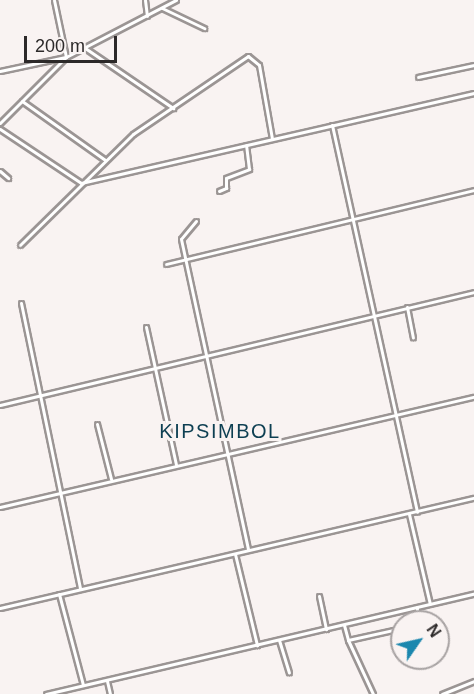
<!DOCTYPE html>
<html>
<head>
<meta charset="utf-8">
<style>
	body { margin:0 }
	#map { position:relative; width:474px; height:694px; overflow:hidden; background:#f9f3f2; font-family:Helvetica,sans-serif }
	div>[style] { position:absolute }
	.roads { filter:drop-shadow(2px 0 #9b9594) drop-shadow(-2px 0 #9b9594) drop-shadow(0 2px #9b9594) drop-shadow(0 -2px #9b9594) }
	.minor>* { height:3px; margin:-1.5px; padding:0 1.5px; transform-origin:1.5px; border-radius:1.5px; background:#fff }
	span { translate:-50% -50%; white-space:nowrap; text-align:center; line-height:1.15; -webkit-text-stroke:6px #f9f3f2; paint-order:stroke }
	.quarter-label { font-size:20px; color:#0d3f52; letter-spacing:1.5px }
	.north { position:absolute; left:390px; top:610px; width:60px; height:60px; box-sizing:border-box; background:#f9f3f2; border:2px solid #a7a2a2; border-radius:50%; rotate:56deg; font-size:16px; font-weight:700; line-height:24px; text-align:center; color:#2c2929 }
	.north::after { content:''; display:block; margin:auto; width:21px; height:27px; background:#1b87ae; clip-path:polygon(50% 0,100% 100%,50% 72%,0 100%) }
	.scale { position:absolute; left:24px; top:36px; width:93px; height:27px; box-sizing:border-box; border:3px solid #2c2929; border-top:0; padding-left:8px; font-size:18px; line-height:21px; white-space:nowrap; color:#2c2929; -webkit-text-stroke:4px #f9f3f2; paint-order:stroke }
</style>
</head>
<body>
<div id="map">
	<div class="roads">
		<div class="minor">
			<div style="left:145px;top:0;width:16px;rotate:83deg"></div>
			<div style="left:162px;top:8px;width:47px;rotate:25.5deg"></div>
			<div style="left:85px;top:48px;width:107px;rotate:34.3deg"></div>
			<div style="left:0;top:71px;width:67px;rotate:-12deg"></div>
			<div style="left:66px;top:57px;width:124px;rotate:-27.4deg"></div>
			<div style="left:418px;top:77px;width:57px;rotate:-12.1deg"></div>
			<div style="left:22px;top:101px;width:102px;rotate:35.4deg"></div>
			<div style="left:0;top:123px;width:93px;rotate:-45deg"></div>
			<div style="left:66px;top:57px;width:58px;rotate:-101.9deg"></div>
			<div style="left:332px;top:125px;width:396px;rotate:77.6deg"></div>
			<div style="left:0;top:129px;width:97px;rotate:33.7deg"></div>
			<div style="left:81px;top:183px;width:403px;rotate:-12.9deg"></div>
			<div style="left:0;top:171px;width:11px;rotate:41deg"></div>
			<div style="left:219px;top:191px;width:8px;rotate:-23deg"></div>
			<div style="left:226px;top:188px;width:10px;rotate:-90deg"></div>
			<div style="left:226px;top:178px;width:25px;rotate:-21deg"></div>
			<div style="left:249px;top:169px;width:24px;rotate:-97deg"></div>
			<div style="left:196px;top:221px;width:23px;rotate:130deg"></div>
			<div style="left:181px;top:239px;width:318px;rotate:77.8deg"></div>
			<div style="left:20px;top:245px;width:158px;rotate:-44.5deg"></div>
			<div style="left:133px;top:134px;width:139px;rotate:-34.1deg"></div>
			<div style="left:248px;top:56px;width:14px;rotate:39deg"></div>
			<div style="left:259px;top:65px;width:75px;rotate:80deg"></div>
			<div style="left:166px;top:264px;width:317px;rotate:-13.5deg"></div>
			<div style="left:21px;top:303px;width:292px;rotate:78.3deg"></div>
			<div style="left:407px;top:307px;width:31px;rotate:79deg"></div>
			<div style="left:146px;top:327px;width:141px;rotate:77.7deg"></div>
			<div style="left:0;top:405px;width:487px;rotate:-13.4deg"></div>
			<div style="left:97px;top:424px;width:57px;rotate:75.7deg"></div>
			<div style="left:0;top:507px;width:487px;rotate:-13.1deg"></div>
			<div style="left:409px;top:514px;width:92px;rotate:76.9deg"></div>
			<div style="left:235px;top:554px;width:94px;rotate:76.4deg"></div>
			<div style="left:59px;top:594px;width:94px;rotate:75.2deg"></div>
			<div style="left:319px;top:596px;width:34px;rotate:78deg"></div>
			<div style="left:417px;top:607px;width:15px;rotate:90deg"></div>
			<div style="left:0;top:608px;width:487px;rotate:-13.1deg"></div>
			<div style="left:344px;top:625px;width:16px;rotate:75deg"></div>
			<div style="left:348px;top:640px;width:55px;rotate:-12.5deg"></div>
			<div style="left:279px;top:640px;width:34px;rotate:73deg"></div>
			<div style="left:348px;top:640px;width:60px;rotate:65.2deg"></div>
			<div style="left:107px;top:681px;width:13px;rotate:77deg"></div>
			<div style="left:46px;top:694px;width:440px;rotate:-13.2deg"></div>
			<div style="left:442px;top:694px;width:35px;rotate:-22deg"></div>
		</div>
	</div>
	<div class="quarter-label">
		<span style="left:220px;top:431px">KIPSIMBOL</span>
	</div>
	<div class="north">N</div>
	<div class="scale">200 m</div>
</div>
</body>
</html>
